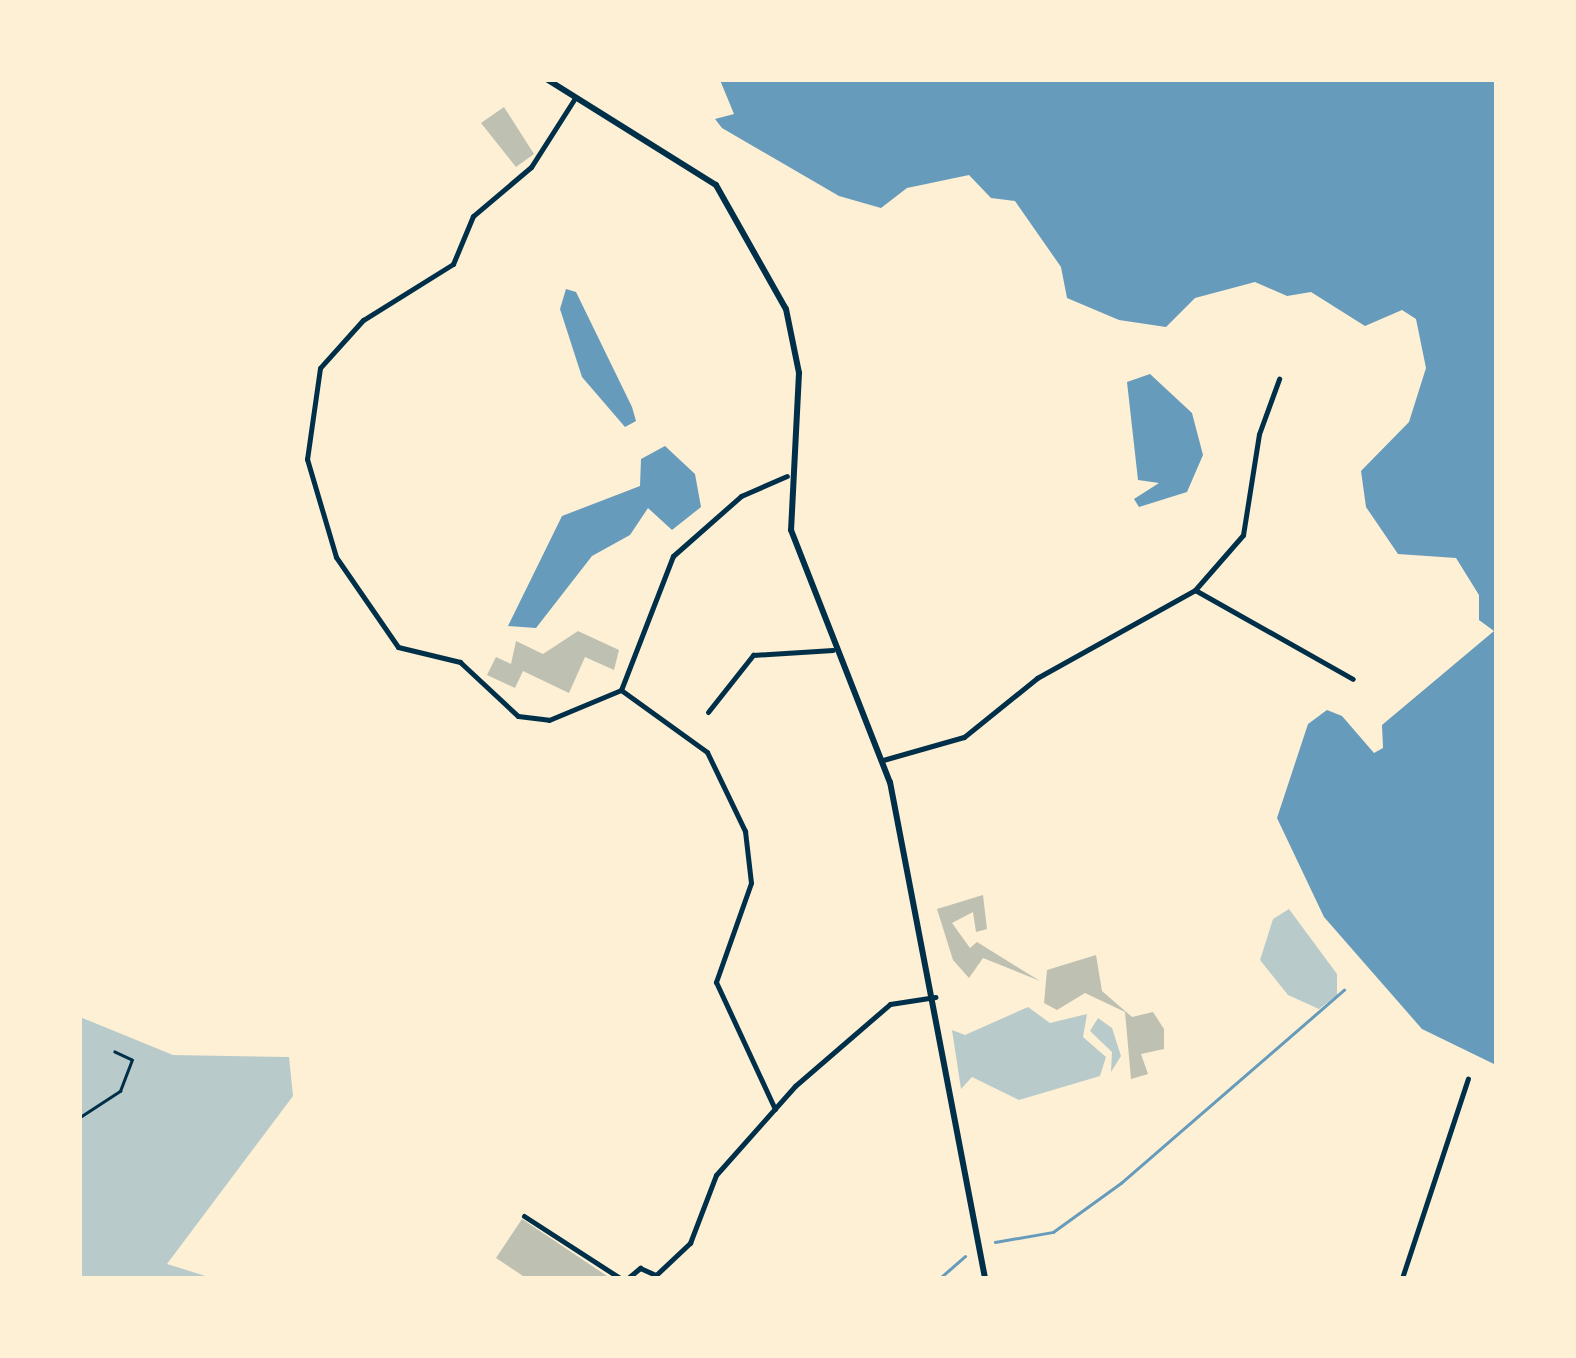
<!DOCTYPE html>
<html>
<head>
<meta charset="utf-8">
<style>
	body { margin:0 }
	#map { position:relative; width:1576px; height:1358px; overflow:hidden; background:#fdf0d5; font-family:"Nunito Sans",sans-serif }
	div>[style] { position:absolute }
	.green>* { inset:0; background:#b9caca }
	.water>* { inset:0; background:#669bbc }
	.stream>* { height:2.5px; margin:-1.25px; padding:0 1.25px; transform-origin:1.25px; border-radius:1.25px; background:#669bbc }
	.building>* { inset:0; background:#bec0b2 }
	.path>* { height:2.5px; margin:-1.25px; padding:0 1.25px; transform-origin:1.25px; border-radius:1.25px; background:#003049 }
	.minor>* { height:5px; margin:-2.5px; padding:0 2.5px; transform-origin:2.5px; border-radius:2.5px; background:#003049 }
	.secondary>* { height:6px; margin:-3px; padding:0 3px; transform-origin:3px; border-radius:3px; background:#003049 }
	span { translate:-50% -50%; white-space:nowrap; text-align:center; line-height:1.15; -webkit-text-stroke:8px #fdf0d5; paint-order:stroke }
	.frame { position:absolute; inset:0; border:82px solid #fdf0d5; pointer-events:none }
</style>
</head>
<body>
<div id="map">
	<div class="green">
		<div style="clip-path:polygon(1289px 909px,1337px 974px,1337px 995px,1319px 1009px,1288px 995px,1260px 960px,1273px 919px)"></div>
		<div style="clip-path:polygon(1028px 1007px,1050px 1023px,1087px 1014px,1083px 1037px,1106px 1057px,1100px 1076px,1019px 1100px,972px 1077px,961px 1089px,952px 1030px,965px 1035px)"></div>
		<div style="clip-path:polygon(80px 1017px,173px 1055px,289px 1057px,293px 1096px,167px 1264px,212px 1278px,80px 1278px)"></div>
		<div style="clip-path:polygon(1098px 1018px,1112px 1028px,1121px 1056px,1111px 1072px,1112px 1052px,1090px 1031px)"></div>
	</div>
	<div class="water">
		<div style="clip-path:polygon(720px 80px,1496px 80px,1496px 1065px,1422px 1029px,1324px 917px,1277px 818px,1308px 724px,1327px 710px,1342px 716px,1374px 753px,1383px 748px,1382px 725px,1494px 631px,1479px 620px,1479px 595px,1456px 558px,1398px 554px,1366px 507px,1361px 471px,1409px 422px,1426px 368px,1416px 319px,1402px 310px,1365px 326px,1311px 292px,1287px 296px,1255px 282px,1195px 298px,1166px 327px,1119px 320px,1067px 298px,1061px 267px,1015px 201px,991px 198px,969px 175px,907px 188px,881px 208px,839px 196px,722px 128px,715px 119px,734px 114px)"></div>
		<div style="clip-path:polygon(566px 289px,576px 292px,632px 407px,636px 421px,625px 427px,582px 377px,560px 309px)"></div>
		<div style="clip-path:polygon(1150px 374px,1192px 413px,1203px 455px,1187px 492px,1139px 507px,1134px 499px,1159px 483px,1138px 480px,1127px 382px)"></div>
		<div style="clip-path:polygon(665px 446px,695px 474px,701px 507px,672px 530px,648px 508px,630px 535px,592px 556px,536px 628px,508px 626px,562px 516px,640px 486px,641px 459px)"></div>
	</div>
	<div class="stream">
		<div style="left:995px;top:1242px;width:59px;rotate:-9.8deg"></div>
		<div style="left:1053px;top:1232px;width:84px;rotate:-35.8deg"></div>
		<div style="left:1121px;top:1183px;width:295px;rotate:-40.9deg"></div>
		<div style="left:940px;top:1278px;width:33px;rotate:-41deg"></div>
	</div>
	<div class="building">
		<div style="clip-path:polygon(504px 107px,534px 154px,516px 167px,481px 123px)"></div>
		<div style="clip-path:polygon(578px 631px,619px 650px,614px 670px,585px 657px,569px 693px,523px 671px,515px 688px,487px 675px,496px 657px,511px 664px,516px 641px,543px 654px)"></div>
		<div style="clip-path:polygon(983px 895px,987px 929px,976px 932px,973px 912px,952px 923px,970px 948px,977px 942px,1040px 981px,983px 958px,969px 978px,953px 960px,937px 909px)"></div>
		<div style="clip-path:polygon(1096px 955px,1102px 991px,1132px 1017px,1153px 1012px,1164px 1029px,1164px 1049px,1141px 1054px,1148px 1074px,1131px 1079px,1125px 1012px,1085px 993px,1057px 1010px,1044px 1003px,1047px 970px)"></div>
		<div style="clip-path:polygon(522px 1219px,610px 1278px,526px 1278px,496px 1258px)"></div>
	</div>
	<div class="path">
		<div style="left:80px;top:1063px;width:4px;rotate:90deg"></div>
		<div style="left:80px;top:1117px;width:48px;rotate:-33deg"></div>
		<div style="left:120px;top:1091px;width:33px;rotate:-69deg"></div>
		<div style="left:132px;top:1060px;width:19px;rotate:-155deg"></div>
	</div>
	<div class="minor">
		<div style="left:575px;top:98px;width:82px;rotate:122.5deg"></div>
		<div style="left:531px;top:167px;width:76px;rotate:139.8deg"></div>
		<div style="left:473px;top:216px;width:52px;rotate:112.6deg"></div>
		<div style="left:453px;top:264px;width:106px;rotate:148.1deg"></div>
		<div style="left:363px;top:320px;width:64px;rotate:131.9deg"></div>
		<div style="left:320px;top:368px;width:92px;rotate:98.1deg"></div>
		<div style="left:307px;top:459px;width:102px;rotate:73.5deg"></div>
		<div style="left:336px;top:557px;width:109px;rotate:55.4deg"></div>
		<div style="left:398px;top:647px;width:64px;rotate:13.6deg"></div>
		<div style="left:460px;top:662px;width:79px;rotate:43deg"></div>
		<div style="left:518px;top:716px;width:31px;rotate:7deg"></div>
		<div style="left:549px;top:720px;width:78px;rotate:-22.6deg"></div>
		<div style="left:621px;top:690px;width:144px;rotate:-68.8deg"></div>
		<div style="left:673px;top:556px;width:91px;rotate:-41.4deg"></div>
		<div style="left:741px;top:496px;width:50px;rotate:-23.5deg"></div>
		<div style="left:1195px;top:590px;width:73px;rotate:-48.9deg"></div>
		<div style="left:1243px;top:535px;width:102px;rotate:-81deg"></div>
		<div style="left:1259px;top:434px;width:59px;rotate:-70deg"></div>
		<div style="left:621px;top:690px;width:106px;rotate:35.8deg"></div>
		<div style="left:707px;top:752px;width:88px;rotate:64.3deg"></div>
		<div style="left:745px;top:831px;width:52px;rotate:83.4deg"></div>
		<div style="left:751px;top:883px;width:105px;rotate:109.5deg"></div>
		<div style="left:716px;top:982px;width:140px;rotate:65.1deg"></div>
		<div style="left:708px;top:712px;width:73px;rotate:-51.7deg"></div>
		<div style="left:753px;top:655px;width:80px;rotate:-3.6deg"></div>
		<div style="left:883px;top:760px;width:84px;rotate:-15.9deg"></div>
		<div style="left:964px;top:737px;width:94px;rotate:-38.9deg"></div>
		<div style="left:1037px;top:678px;width:181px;rotate:-29.1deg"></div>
		<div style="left:1195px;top:590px;width:181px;rotate:29.4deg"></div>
		<div style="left:524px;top:1216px;width:114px;rotate:32.9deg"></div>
		<div style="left:628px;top:1278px;width:16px;rotate:-40deg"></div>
		<div style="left:640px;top:1268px;width:17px;rotate:24deg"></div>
		<div style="left:656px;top:1275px;width:47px;rotate:-43.3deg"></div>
		<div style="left:690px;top:1243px;width:73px;rotate:-69.1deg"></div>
		<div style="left:716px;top:1175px;width:119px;rotate:-48.4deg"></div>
		<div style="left:795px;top:1086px;width:125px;rotate:-40.8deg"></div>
		<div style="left:890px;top:1004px;width:46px;rotate:-8.8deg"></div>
		<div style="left:1402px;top:1278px;width:210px;rotate:-71.7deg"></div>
	</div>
	<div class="secondary">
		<div style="left:548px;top:80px;width:198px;rotate:32deg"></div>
		<div style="left:716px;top:185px;width:142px;rotate:60.6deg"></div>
		<div style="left:786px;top:309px;width:65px;rotate:78.5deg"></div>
		<div style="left:799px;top:373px;width:157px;rotate:92.9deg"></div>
		<div style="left:791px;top:530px;width:271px;rotate:68.6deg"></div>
		<div style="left:890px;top:782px;width:505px;rotate:79.16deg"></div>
	</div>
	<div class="frame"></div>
</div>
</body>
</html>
